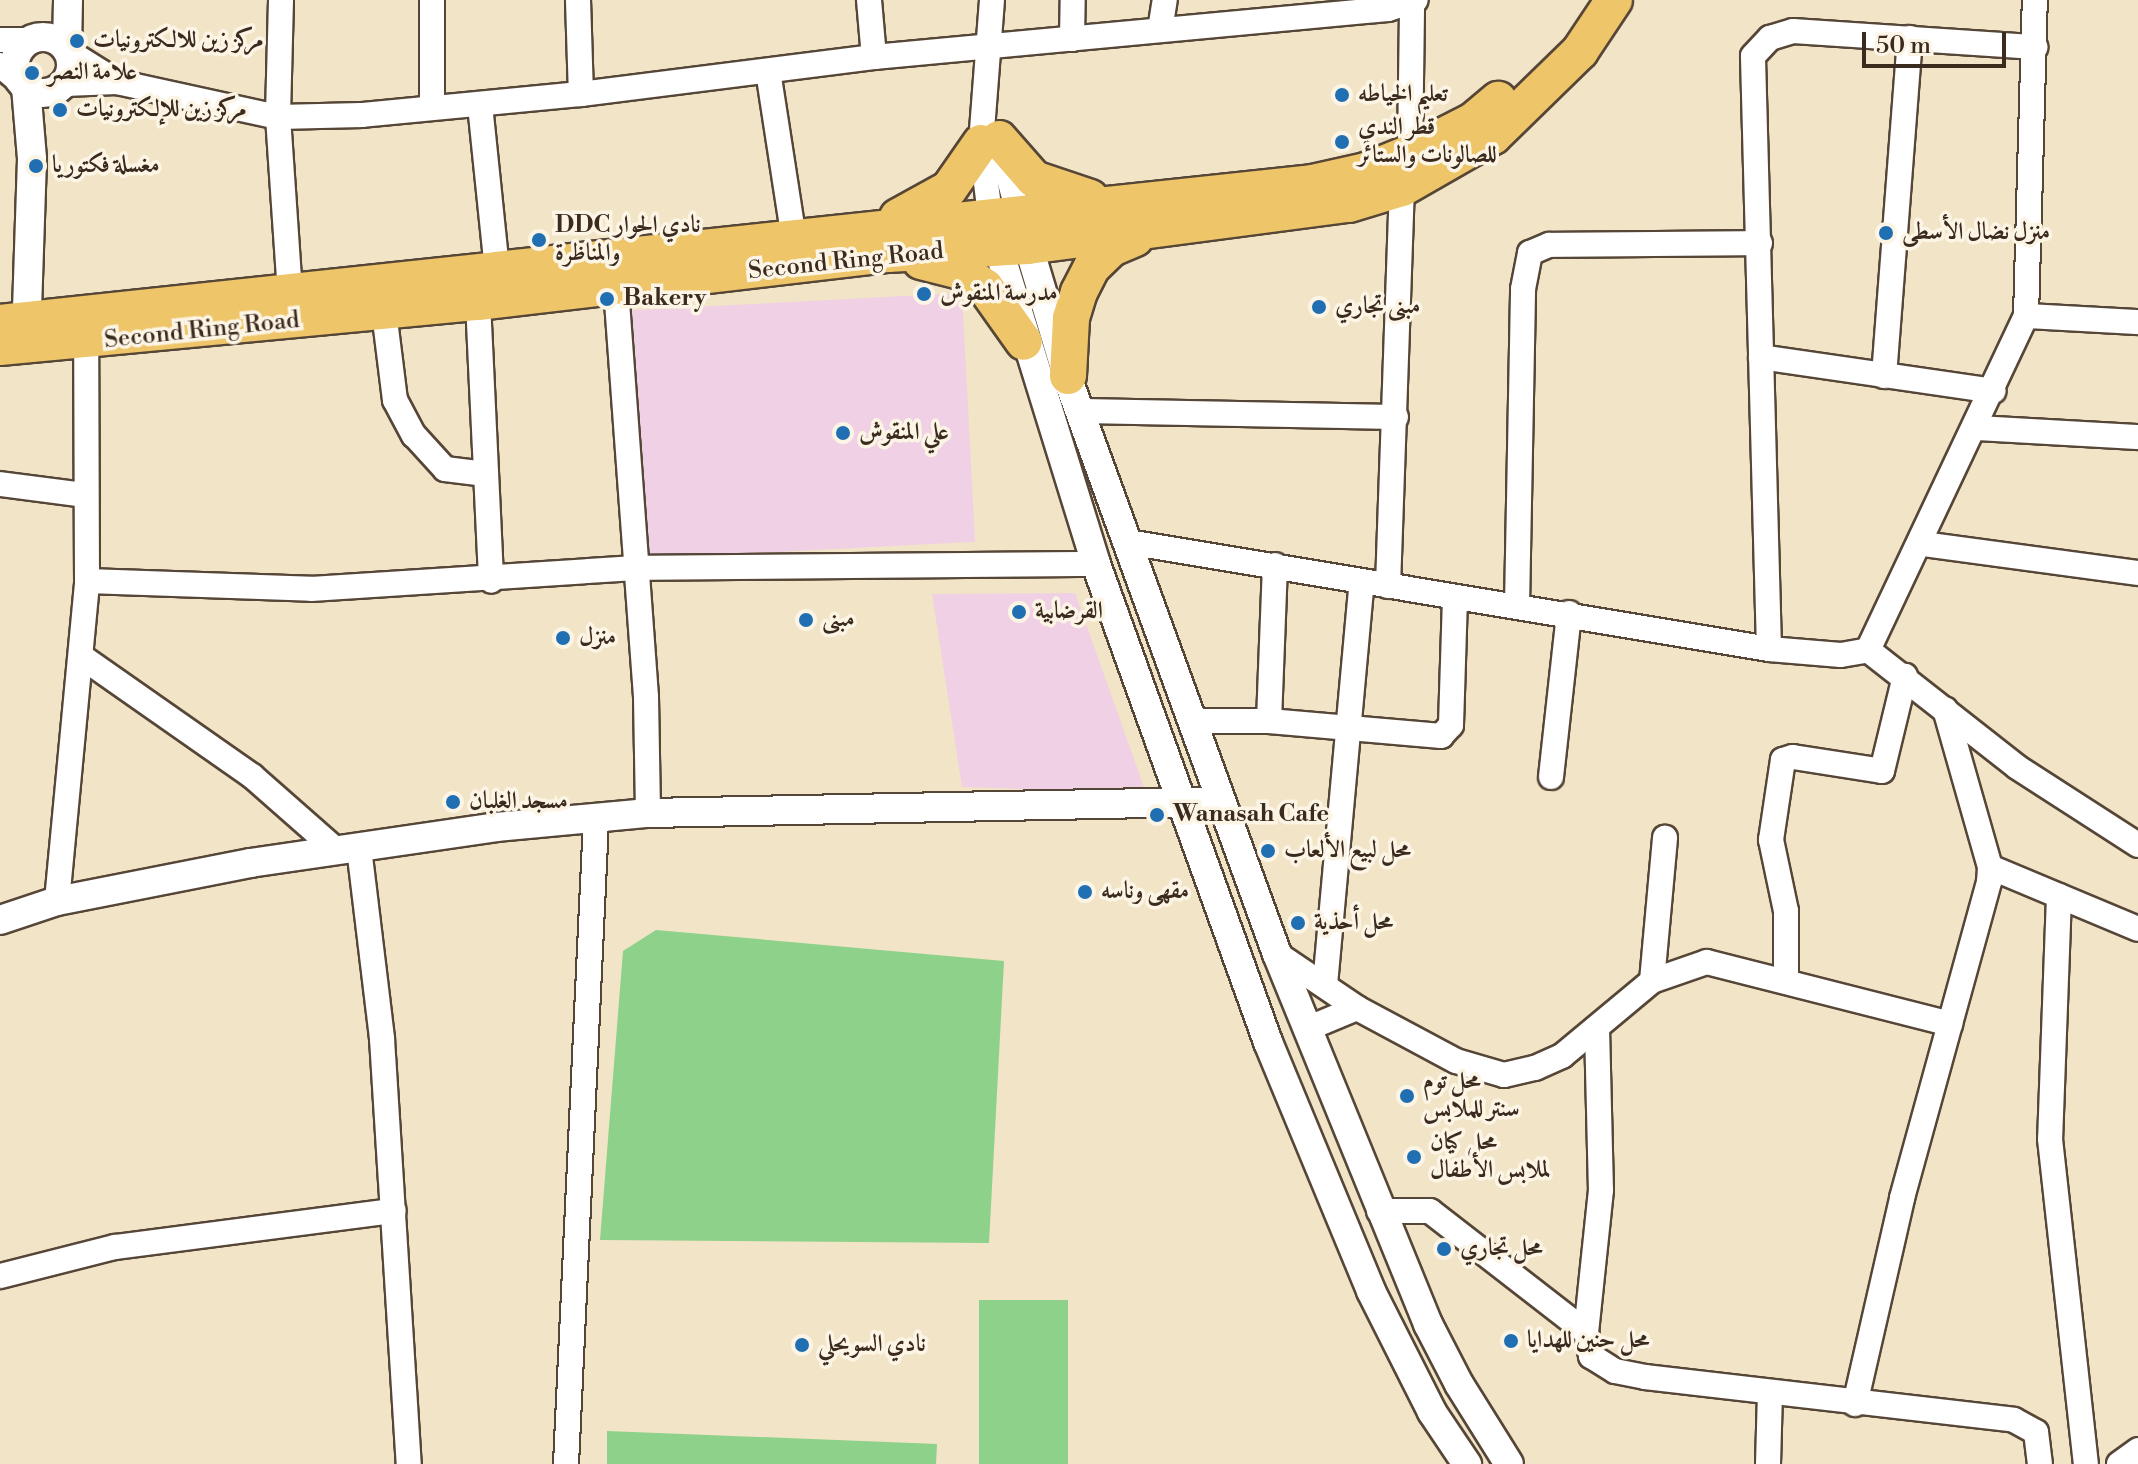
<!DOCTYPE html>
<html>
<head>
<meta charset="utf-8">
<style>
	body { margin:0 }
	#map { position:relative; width:2138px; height:1464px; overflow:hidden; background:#f2e4c7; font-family:"Libre Bodoni",Amiri,serif }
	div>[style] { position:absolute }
	.built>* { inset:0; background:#f0d0e4; transform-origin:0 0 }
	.green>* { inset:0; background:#8ed18a; transform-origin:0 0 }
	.roads { filter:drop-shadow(2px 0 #564637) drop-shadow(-2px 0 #564637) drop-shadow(0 2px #564637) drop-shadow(0 -2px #564637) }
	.minor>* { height:24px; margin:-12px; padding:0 12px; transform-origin:12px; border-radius:12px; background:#fff }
	.tertiary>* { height:28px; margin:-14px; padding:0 14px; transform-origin:14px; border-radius:14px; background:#fff }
	.tertiary>.ring { margin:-14px; padding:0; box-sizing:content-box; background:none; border:28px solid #fff; border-radius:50% }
	.primary>* { height:36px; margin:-18px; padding:0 18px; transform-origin:18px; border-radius:18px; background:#eec569 }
	.dots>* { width:22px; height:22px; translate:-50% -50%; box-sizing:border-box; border:4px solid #fcf5e5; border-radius:50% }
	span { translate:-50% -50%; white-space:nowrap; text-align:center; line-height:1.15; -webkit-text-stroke:7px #fcf5e5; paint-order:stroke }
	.poi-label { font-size:24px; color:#3b2a1e; font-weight:700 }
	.left { translate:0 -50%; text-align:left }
	.street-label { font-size:24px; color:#3b2a1e }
	.scale { position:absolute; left:1862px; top:32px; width:144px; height:36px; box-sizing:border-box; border:4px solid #3b2a1e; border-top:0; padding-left:10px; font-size:24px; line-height:28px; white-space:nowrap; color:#3b2a1e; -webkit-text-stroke:6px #fcf5e5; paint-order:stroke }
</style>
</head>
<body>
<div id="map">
	<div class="built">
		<div style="left:962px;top:293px;width:249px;height:331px;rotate:87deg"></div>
		<div style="clip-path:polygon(1075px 593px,1146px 793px,962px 787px,932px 594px)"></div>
	</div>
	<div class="green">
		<div style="clip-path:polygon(656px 930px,1004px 961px,989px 1243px,600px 1240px,623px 951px)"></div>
		<div style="left:1068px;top:1300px;width:164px;height:89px;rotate:90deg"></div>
		<div style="clip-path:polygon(607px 1431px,937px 1444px,936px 1464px,607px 1464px)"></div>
	</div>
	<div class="roads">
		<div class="minor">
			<div style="left:281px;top:0;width:117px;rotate:91.5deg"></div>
			<div style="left:278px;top:117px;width:177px;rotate:86.1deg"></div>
			<div style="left:578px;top:0;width:94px;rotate:88.2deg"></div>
			<div style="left:869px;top:0;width:57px;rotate:85deg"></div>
			<div style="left:1160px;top:30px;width:30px;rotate:-81deg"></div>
			<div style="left:1072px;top:39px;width:39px;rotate:-89deg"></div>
			<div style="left:0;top:40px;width:30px"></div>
			<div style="left:69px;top:52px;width:57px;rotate:32deg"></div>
			<div style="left:0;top:65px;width:26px;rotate:40deg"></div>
			<div style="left:768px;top:71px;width:169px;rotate:81.2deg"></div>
			<div style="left:64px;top:84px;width:53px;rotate:-2.2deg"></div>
			<div style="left:117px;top:82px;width:165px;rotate:12.3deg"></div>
			<div style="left:278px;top:117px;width:84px;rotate:-1.4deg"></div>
			<div style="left:362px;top:115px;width:220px;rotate:-5.5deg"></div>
			<div style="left:581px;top:94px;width:295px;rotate:-7.2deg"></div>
			<div style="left:874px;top:57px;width:516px;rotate:-5.34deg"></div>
			<div style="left:1388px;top:9px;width:29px;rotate:-18deg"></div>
			<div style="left:480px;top:105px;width:166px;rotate:84.1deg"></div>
			<div style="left:432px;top:107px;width:107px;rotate:-90deg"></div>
			<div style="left:1001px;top:149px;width:65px;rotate:74.9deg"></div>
			<div style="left:1410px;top:153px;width:151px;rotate:-89.2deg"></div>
			<div style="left:990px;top:215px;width:73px;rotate:-97.1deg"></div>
			<div style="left:981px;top:143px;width:143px;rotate:-85.6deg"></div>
			<div style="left:616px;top:288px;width:410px;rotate:85.8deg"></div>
			<div style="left:646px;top:697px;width:116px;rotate:89deg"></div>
			<div style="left:478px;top:302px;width:279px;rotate:87.3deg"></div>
			<div style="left:384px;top:312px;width:89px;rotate:82.9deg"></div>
			<div style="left:395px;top:400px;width:40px;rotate:62deg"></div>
			<div style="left:414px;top:435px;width:46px;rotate:47.6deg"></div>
			<div style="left:445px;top:469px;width:41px;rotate:7deg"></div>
			<div style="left:2026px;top:316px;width:112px;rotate:3.1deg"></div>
			<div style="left:1761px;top:357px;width:235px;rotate:8.3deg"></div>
			<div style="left:1884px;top:376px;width:339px;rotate:-85.6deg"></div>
			<div style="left:1082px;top:411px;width:314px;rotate:1.1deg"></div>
			<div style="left:1976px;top:428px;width:162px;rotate:3.2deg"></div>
			<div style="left:0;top:484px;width:86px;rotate:7.4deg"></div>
			<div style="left:1128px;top:542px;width:650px;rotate:9.48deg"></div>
			<div style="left:1769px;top:649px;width:72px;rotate:4.8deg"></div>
			<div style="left:1841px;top:655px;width:27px;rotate:-10deg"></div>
			<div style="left:1868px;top:650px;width:369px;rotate:-64.7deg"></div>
			<div style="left:2026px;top:316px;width:316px;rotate:-88.4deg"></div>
			<div style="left:1923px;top:544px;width:217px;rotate:7.7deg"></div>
			<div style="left:87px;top:581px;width:224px;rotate:2deg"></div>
			<div style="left:311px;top:589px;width:325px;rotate:-3.7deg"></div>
			<div style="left:635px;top:568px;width:461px;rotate:-0.5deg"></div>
			<div style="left:1388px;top:586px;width:398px;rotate:-88deg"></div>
			<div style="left:1517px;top:606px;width:317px;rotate:-88.9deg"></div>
			<div style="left:1523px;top:289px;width:37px;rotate:-79deg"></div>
			<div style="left:1530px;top:253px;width:21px;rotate:-23deg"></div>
			<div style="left:1549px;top:245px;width:211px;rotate:-0.5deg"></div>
			<div style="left:1769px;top:649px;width:593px;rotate:-91.55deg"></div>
			<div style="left:1753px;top:56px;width:25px;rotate:-47deg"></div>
			<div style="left:1770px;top:38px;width:24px;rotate:-17deg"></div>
			<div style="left:1793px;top:31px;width:243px;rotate:3.8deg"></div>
			<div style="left:1868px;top:650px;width:189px;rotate:38.1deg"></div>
			<div style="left:2017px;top:767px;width:144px;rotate:32.8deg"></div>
			<div style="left:82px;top:657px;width:208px;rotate:35deg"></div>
			<div style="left:252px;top:776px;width:111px;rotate:41.3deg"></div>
			<div style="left:1192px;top:721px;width:77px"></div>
			<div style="left:1269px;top:721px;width:173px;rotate:5deg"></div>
			<div style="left:1441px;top:736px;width:15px;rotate:-48deg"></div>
			<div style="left:1451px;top:725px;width:128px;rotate:-88.2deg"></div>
			<div style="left:1269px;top:721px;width:156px;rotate:-87.8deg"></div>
			<div style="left:1551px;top:777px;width:165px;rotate:-83.7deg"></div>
			<div style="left:359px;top:848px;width:192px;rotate:83.1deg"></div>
			<div style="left:382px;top:1039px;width:426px;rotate:86.4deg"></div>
			<div style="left:1990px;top:867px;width:160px;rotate:22.7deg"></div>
			<div style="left:2059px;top:896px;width:243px;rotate:92.1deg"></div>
			<div style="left:2050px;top:1139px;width:327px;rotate:83.7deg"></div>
			<div style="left:57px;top:901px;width:321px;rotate:-84.6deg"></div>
			<div style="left:87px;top:581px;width:238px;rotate:-90.2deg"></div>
			<div style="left:1277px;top:954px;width:97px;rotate:34deg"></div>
			<div style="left:1357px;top:1008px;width:112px;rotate:28.2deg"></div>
			<div style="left:1456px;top:1061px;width:50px;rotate:16.3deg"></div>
			<div style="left:1504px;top:1075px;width:32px;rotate:-13deg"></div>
			<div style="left:1535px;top:1068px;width:30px;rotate:-24deg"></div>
			<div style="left:1562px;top:1056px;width:117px;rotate:-39.8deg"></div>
			<div style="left:1652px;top:981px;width:144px;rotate:-84.8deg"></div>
			<div style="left:1786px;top:978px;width:67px;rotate:-90deg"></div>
			<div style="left:1786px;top:911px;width:73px;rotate:-101.9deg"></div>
			<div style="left:1771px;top:840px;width:81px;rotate:-81.5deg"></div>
			<div style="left:1783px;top:760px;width:10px;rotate:-17deg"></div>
			<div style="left:1793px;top:757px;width:90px;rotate:8.9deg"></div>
			<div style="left:1882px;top:771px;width:98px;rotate:-76.4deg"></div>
			<div style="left:1652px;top:981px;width:58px;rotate:-19.1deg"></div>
			<div style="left:1707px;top:962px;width:251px;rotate:14.3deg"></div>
			<div style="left:1325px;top:985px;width:405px;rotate:-84.8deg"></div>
			<div style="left:1309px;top:1028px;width:52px;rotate:-22.6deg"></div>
			<div style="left:1597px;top:1028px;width:162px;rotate:88.6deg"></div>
			<div style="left:1601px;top:1190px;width:143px;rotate:96deg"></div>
			<div style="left:1586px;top:1332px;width:25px;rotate:78deg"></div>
			<div style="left:1591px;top:1356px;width:28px;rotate:32deg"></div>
			<div style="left:1615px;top:1371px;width:31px;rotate:11deg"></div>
			<div style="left:1645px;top:1377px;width:371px;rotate:6.6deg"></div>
			<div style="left:2014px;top:1420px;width:25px;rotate:29deg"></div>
			<div style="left:2036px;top:1432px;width:32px;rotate:83deg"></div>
			<div style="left:1379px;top:1211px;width:51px"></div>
			<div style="left:1430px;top:1211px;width:197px;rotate:37.8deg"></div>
			<div style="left:0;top:1276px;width:119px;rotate:-14.2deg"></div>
			<div style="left:115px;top:1247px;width:281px;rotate:-7.4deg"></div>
			<div style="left:1855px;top:1404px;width:211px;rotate:-77.1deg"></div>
			<div style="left:1902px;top:1198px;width:328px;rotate:-74.6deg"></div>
			<div style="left:1989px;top:882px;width:15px;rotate:-86deg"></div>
			<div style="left:1990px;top:867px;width:164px;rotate:-105.9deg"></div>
			<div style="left:566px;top:1464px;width:644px;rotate:-87.33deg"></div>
			<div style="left:1768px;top:1464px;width:71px;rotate:-88.4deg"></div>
			<div style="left:2119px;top:1464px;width:24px;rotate:-36deg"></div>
		</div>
		<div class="tertiary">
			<div class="ring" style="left:15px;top:37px;width:28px;height:28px"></div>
			<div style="left:67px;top:48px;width:48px;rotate:-88.8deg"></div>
			<div style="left:26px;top:87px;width:72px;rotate:85.2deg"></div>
			<div style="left:32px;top:159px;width:181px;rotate:91.9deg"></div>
			<div style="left:1023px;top:228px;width:164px;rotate:73.3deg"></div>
			<div style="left:1070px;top:385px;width:605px;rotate:70.01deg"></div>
			<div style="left:1277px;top:954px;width:400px;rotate:67.8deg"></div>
			<div style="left:1428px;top:1324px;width:68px;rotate:62.7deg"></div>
			<div style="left:1459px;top:1384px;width:94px;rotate:58deg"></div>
			<div style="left:993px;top:231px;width:349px;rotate:72.8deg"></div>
			<div style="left:1096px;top:564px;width:508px;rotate:70.21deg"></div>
			<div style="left:1268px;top:1042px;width:269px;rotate:67.5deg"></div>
			<div style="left:1371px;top:1291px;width:136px;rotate:63.2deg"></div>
			<div style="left:1432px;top:1412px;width:63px;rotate:56.1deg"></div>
			<div style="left:0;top:920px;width:60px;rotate:-18.4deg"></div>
			<div style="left:57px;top:901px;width:197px;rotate:-11.1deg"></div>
			<div style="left:250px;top:863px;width:249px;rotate:-8.3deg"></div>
			<div style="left:496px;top:827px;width:153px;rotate:-5.3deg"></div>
			<div style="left:648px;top:813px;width:553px;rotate:-1.14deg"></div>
		</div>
		<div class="primary">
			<div style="left:999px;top:139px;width:53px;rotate:48.8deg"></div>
			<div style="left:1034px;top:179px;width:59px;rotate:18.7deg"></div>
			<div style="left:898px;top:217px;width:58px;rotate:-28.8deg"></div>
			<div style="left:949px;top:189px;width:56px;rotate:-55.2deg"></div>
			<div style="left:921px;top:261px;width:44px;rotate:14.3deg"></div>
			<div style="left:964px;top:272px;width:26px;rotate:36deg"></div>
			<div style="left:985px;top:287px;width:67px;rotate:54.7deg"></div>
			<div style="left:0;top:323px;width:1319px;rotate:-6.09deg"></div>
			<div style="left:1312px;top:183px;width:55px;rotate:-12.5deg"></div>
			<div style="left:1366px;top:171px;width:48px;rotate:-22.2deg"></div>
			<div style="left:1410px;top:153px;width:71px;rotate:-26.9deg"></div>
			<div style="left:1473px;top:121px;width:33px;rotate:-40deg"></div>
			<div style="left:0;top:347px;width:480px;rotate:-5.4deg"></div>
			<div style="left:478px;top:302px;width:413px;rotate:-6.7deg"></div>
			<div style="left:888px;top:254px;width:140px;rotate:-3.3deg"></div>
			<div style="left:1028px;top:246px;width:324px;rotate:-7.5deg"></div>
			<div style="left:1349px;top:204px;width:55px;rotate:-16.8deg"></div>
			<div style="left:1402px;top:188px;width:105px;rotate:-29.7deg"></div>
			<div style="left:1493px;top:136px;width:122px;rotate:-44.3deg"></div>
			<div style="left:1580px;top:51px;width:61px;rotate:-56.3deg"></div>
			<div style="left:1068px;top:376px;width:58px;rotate:-87deg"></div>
			<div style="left:1071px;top:318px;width:27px;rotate:-73deg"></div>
			<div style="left:1079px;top:292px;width:28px;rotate:-63deg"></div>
			<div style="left:1092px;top:267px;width:28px;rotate:-44deg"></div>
			<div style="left:1112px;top:248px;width:25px;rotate:-23deg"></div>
		</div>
	</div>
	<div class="dots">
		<div style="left:77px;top:41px;background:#1f6fb2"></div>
		<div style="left:32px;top:73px;background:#1f6fb2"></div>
		<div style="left:1342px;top:95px;background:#1f6fb2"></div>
		<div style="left:60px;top:110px;background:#1f6fb2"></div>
		<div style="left:1342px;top:142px;background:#1f6fb2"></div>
		<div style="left:36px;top:166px;background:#1f6fb2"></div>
		<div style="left:1886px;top:233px;background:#1f6fb2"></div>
		<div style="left:539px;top:240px;background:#1f6fb2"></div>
		<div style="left:924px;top:294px;background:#1f6fb2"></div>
		<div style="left:607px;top:299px;background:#1f6fb2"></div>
		<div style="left:1319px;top:307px;background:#1f6fb2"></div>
		<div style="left:843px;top:433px;background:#1f6fb2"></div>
		<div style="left:1019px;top:612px;background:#1f6fb2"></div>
		<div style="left:806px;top:620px;background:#1f6fb2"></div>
		<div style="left:563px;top:638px;background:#1f6fb2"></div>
		<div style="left:453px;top:802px;background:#1f6fb2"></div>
		<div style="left:1157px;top:815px;background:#1f6fb2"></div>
		<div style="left:1268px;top:851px;background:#1f6fb2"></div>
		<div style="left:1085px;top:892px;background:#1f6fb2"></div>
		<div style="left:1298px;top:923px;background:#1f6fb2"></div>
		<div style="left:1407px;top:1096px;background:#1f6fb2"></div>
		<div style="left:1414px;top:1157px;background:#1f6fb2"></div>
		<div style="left:1444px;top:1249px;background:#1f6fb2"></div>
		<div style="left:1511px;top:1341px;background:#1f6fb2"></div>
		<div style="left:802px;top:1345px;background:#1f6fb2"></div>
	</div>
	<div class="poi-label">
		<span class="left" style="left:93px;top:41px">مركز زين للالكترونيات</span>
		<span class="left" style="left:48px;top:73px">علامة النصر</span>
		<span class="left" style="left:1358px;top:95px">تعليم الخياطه</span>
		<span class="left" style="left:76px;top:110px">مركز زين للإلكترونيات</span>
		<span class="left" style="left:1358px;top:142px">قطر الندي<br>للصالونات والستائر</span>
		<span class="left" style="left:52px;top:166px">مغسلة فكتوريا</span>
		<span class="left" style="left:555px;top:240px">DDC نادي الحوار<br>والمناظرة</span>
		<span class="left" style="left:1902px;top:233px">منزل نضال الأسطى</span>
		<span class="left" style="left:940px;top:294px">مدرسة المنقوش</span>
		<span class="left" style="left:623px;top:299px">Bakery</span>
		<span class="left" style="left:1335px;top:307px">مبنى تجاري</span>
		<span class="left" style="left:859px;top:433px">علي المنقوش</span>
		<span class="left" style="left:1035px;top:612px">القرضابية</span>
		<span class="left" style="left:822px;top:620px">مبنى</span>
		<span class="left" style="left:579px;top:638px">منزل</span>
		<span class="left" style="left:469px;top:802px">مسجد الغلبان</span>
		<span class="left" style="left:1173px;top:815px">Wanasah Cafe</span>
		<span class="left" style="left:1284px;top:851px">محل لبيع الألعاب</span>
		<span class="left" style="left:1101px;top:892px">مقهى وناسه</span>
		<span class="left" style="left:1314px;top:923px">محل أحذية</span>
		<span class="left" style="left:1423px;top:1096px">محل توم<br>سنتر للملابس</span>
		<span class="left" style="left:1430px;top:1157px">محل كيان<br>لملابس الأطفال</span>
		<span class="left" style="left:1460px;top:1249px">محل تجاري</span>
		<span class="left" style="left:1527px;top:1341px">محل حنين للهدايا</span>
		<span class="left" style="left:818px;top:1345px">نادي السويحلي</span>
	</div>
	<div class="street-label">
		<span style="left:846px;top:262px;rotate:-6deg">Second Ring Road</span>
		<span style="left:202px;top:331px;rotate:-6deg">Second Ring Road</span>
	</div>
	<div class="scale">50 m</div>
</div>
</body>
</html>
